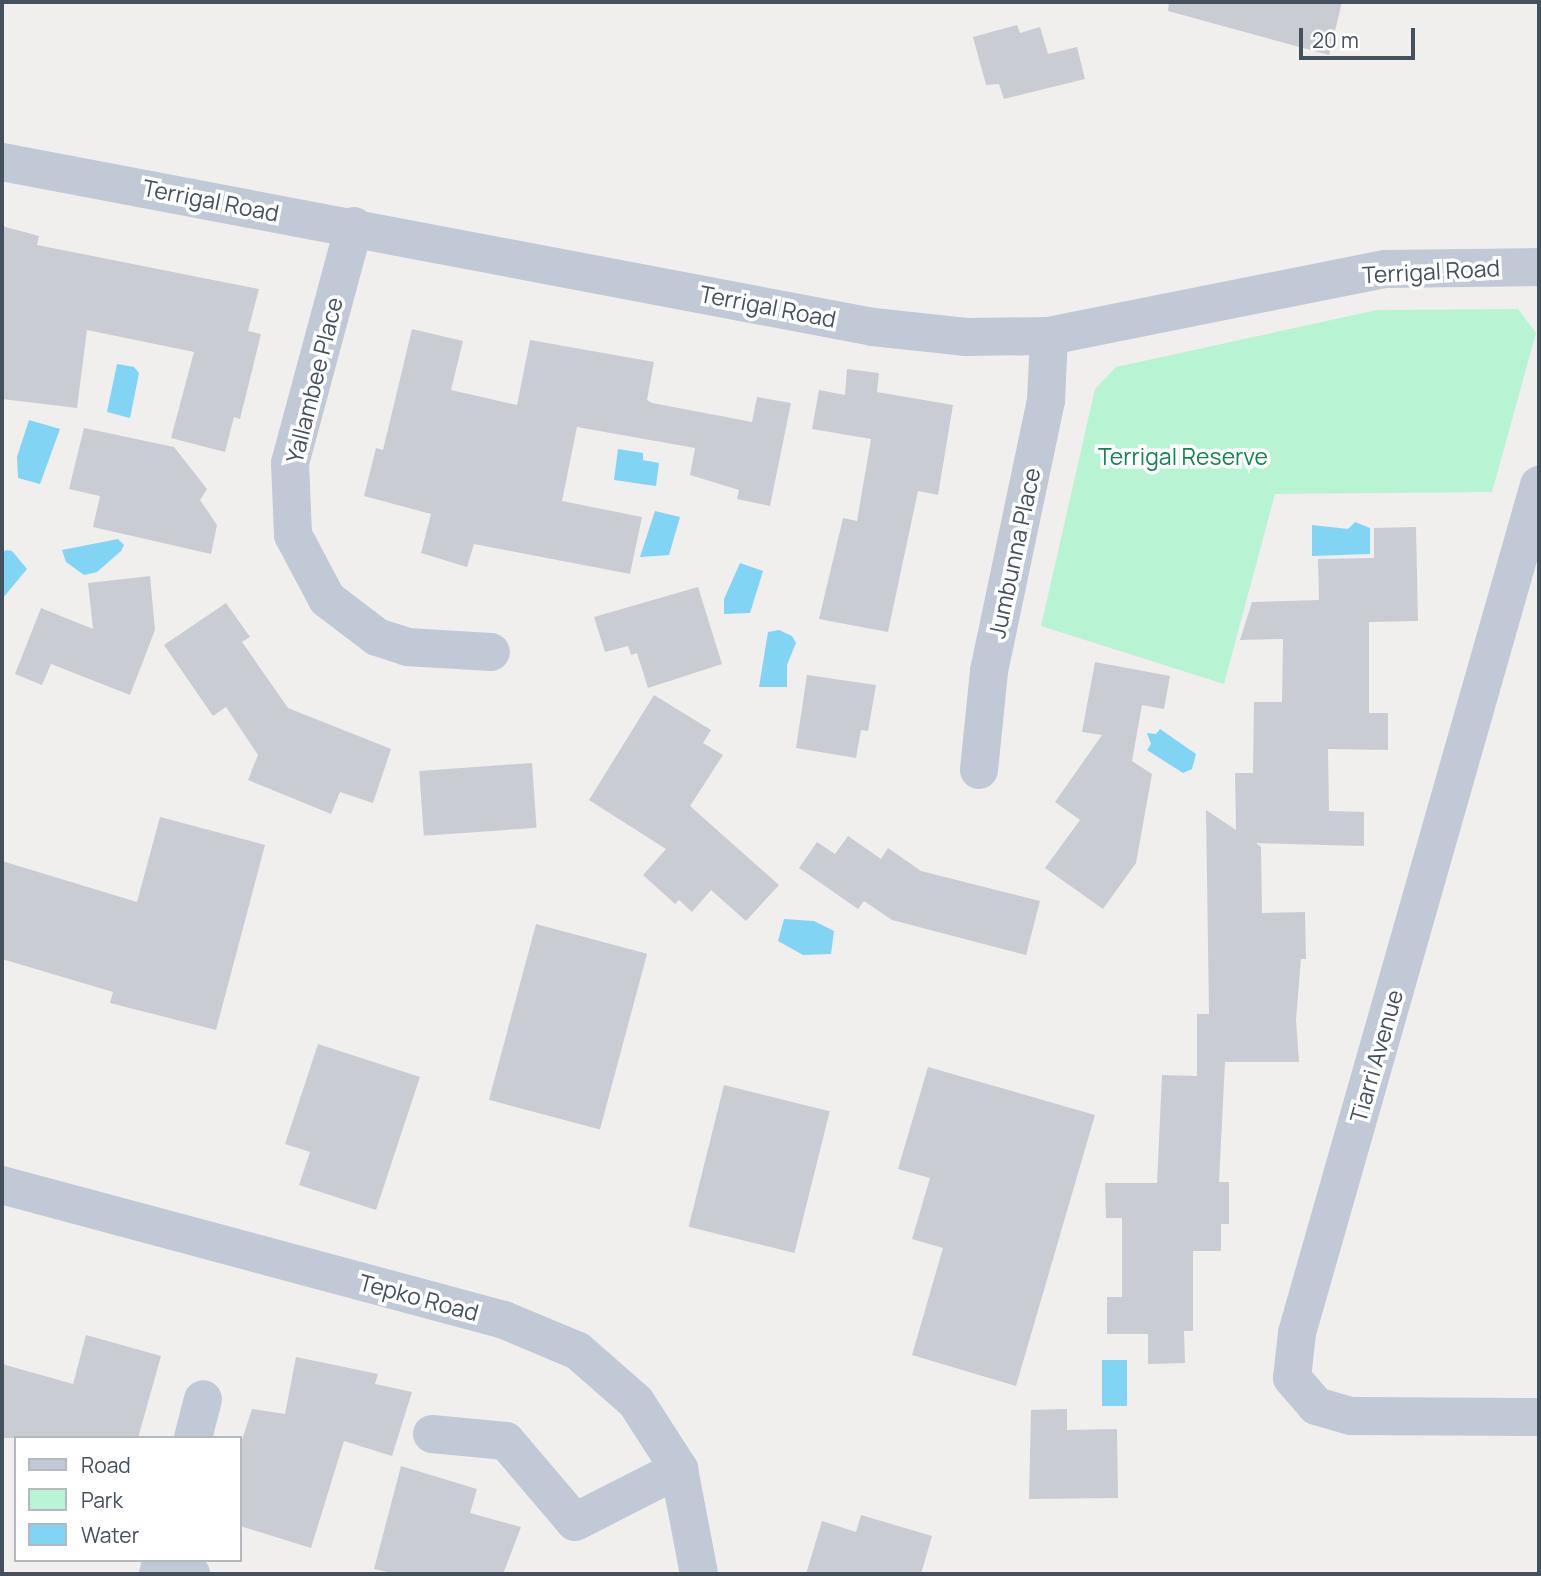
<!DOCTYPE html>
<html>
<head>
<meta charset="utf-8">
<style>
	body { margin:0 }
	#map { position:relative; width:1541px; height:1576px; overflow:hidden; background:#f1eeee; font-family:Manrope,sans-serif }
	div>[style] { position:absolute }
	.green>* { inset:0; background:#b8f3d3 }
	.water>* { inset:0; background:#81d4f4; transform-origin:0 0 }
	.building>* { inset:0; background:#caccd4; transform-origin:0 0 }
	.minor>* { height:38px; margin:-19px; padding:0 19px; transform-origin:19px; border-radius:19px; background:#c0c9d5 }
	span { translate:-50% -50%; white-space:nowrap; text-align:center; line-height:1.15; -webkit-text-stroke:7px #fff; paint-order:stroke }
	.street-label { font-size:23px; color:#45505d }
	.park-label { font-size:23px; color:#0f8552 }
	.frame { position:absolute; inset:0; border:4px solid #45505d; pointer-events:none }
	.legend { position:absolute; left:14px; top:1436px; width:228px; height:126px; box-sizing:border-box; background:#fff; border:2px solid #b5b9be; margin:0; padding:9px 12px; list-style:none; font-size:21px; color:#45505d }
	.legend li { display:flex; align-items:center; gap:14px; height:35px }
	.legend b { width:35px; border:2px solid #b5b9be }
	.scale { position:absolute; left:1299px; top:28px; width:116px; height:32px; box-sizing:border-box; border:4px solid #45505d; border-top:0; padding-left:9px; font-size:21px; line-height:24px; white-space:nowrap; color:#45505d; -webkit-text-stroke:5px #fff; paint-order:stroke }
</style>
</head>
<body>
<div id="map">
	<div class="green">
		<div style="clip-path:polygon(1518px 309px,1536px 333px,1492px 492px,1275px 494px,1224px 684px,1041px 626px,1095px 389px,1116px 367px,1377px 310px)"></div>
	</div>
	<div class="water">
		<div style="clip-path:polygon(117px 364px,134px 367px,139px 373px,130px 418px,107px 412px)"></div>
		<div style="clip-path:polygon(29px 420px,60px 429px,40px 484px,18px 478px,17px 457px)"></div>
		<div style="clip-path:polygon(618px 449px,643px 453px,643px 460px,659px 463px,656px 486px,614px 480px)"></div>
		<div style="clip-path:polygon(655px 511px,680px 517px,669px 555px,640px 557px)"></div>
		<div style="clip-path:polygon(1355px 522px,1370px 528px,1370px 554px,1312px 556px,1312px 525px,1348px 529px)"></div>
		<div style="clip-path:polygon(118px 539px,124px 545px,121px 551px,97px 572px,84px 575px,66px 562px,62px 550px)"></div>
		<div style="clip-path:polygon(6px 550px,12px 551px,27px 569px,2px 599px,2px 553px)"></div>
		<div style="clip-path:polygon(740px 563px,763px 571px,750px 613px,724px 614px,724px 599px)"></div>
		<div style="clip-path:polygon(779px 630px,792px 636px,796px 643px,787px 665px,787px 687px,759px 687px,768px 632px)"></div>
		<div style="clip-path:polygon(1160px 729px,1196px 754px,1192px 769px,1183px 773px,1147px 750px,1151px 744px,1147px 733px,1156px 734px)"></div>
		<div style="clip-path:polygon(784px 919px,814px 921px,834px 931px,831px 954px,803px 955px,778px 941px)"></div>
		<div style="left:1102px;top:1360px;width:25px;height:46px"></div>
	</div>
	<div class="building">
		<div style="clip-path:polygon(1169px 2px,1342px 2px,1329px 55px,1168px 11px)"></div>
		<div style="clip-path:polygon(1017px 25px,1020px 33px,1040px 27px,1048px 54px,1077px 47px,1085px 79px,1004px 99px,999px 84px,986px 85px,973px 37px)"></div>
		<div style="clip-path:polygon(2px 226px,39px 236px,37px 245px,259px 289px,248px 331px,261px 334px,240px 419px,234px 417px,225px 452px,171px 438px,194px 352px,87px 330px,77px 408px,2px 399px)"></div>
		<div style="clip-path:polygon(412px 329px,463px 341px,451px 390px,517px 405px,530px 340px,654px 362px,647px 400px,652px 403px,752px 422px,757px 397px,791px 403px,770px 506px,737px 499px,739px 490px,690px 475px,695px 448px,577px 427px,562px 501px,642px 517px,630px 574px,474px 544px,467px 567px,421px 553px,431px 514px,364px 496px,376px 448px,383px 450px)"></div>
		<div style="clip-path:polygon(847px 369px,879px 373px,877px 392px,953px 405px,938px 495px,918px 491px,888px 632px,819px 619px,843px 518px,857px 521px,871px 439px,812px 429px,819px 390px,845px 395px)"></div>
		<div style="clip-path:polygon(84px 428px,174px 447px,207px 489px,200px 500px,217px 525px,211px 554px,93px 527px,100px 496px,69px 489px)"></div>
		<div style="clip-path:polygon(1416px 527px,1418px 621px,1369px 622px,1369px 713px,1388px 713px,1388px 750px,1328px 749px,1329px 811px,1364px 812px,1364px 846px,1256px 843px,1261px 847px,1262px 913px,1305px 912px,1306px 959px,1301px 959px,1296px 1020px,1299px 1062px,1225px 1062px,1219px 1182px,1229px 1182px,1229px 1224px,1221px 1224px,1221px 1251px,1193px 1251px,1193px 1331px,1184px 1331px,1185px 1363px,1148px 1364px,1148px 1334px,1107px 1334px,1107px 1297px,1122px 1297px,1122px 1218px,1106px 1218px,1105px 1183px,1157px 1183px,1162px 1075px,1197px 1076px,1197px 1014px,1209px 1014px,1206px 810px,1236px 830px,1235px 773px,1253px 773px,1254px 702px,1282px 702px,1283px 639px,1240px 640px,1252px 602px,1319px 600px,1318px 559px,1374px 558px,1374px 528px)"></div>
		<div style="clip-path:polygon(150px 576px,155px 630px,130px 695px,51px 664px,42px 685px,15px 674px,41px 608px,93px 629px,88px 583px)"></div>
		<div style="clip-path:polygon(698px 587px,722px 664px,648px 688px,637px 653px,631px 655px,628px 646px,605px 652px,594px 617px)"></div>
		<div style="clip-path:polygon(226px 603px,250px 637px,242px 642px,288px 708px,391px 749px,373px 803px,340px 792px,331px 814px,248px 780px,258px 755px,226px 707px,213px 716px,164px 645px)"></div>
		<div style="clip-path:polygon(1095px 662px,1170px 676px,1164px 709px,1142px 705px,1132px 761px,1152px 774px,1136px 863px,1103px 909px,1045px 868px,1080px 820px,1055px 802px,1102px 735px,1082px 732px)"></div>
		<div style="clip-path:polygon(807px 675px,876px 685px,868px 731px,861px 730px,856px 758px,796px 748px)"></div>
		<div style="clip-path:polygon(654px 695px,711px 730px,703px 743px,723px 755px,690px 806px,779px 885px,746px 921px,711px 890px,692px 912px,679px 900px,675px 904px,643px 875px,666px 849px,589px 800px)"></div>
		<div style="left:532px;top:763px;width:65px;height:113px;rotate:86deg"></div>
		<div style="clip-path:polygon(160px 817px,265px 845px,216px 1030px,110px 1003px,113px 992px,2px 959px,2px 861px,137px 902px)"></div>
		<div style="clip-path:polygon(848px 836px,881px 859px,888px 848px,921px 871px,1040px 901px,1026px 955px,892px 920px,864px 901px,858px 909px,799px 868px,817px 842px,835px 854px)"></div>
		<div style="left:536px;top:924px;width:115px;height:182px;rotate:15deg"></div>
		<div style="clip-path:polygon(318px 1044px,420px 1077px,376px 1210px,299px 1185px,310px 1152px,285px 1144px)"></div>
		<div style="clip-path:polygon(928px 1067px,1095px 1115px,1016px 1386px,912px 1355px,943px 1248px,912px 1239px,930px 1178px,898px 1169px)"></div>
		<div style="left:724px;top:1085px;width:109px;height:146px;rotate:14deg"></div>
		<div style="clip-path:polygon(86px 1335px,161px 1356px,138px 1438px,2px 1438px,2px 1364px,73px 1384px)"></div>
		<div style="clip-path:polygon(296px 1357px,378px 1374px,375px 1384px,412px 1392px,392px 1456px,344px 1441px,311px 1548px,240px 1526px,240px 1446px,252px 1409px,285px 1414px)"></div>
		<div style="clip-path:polygon(1067px 1409px,1067px 1430px,1117px 1429px,1118px 1498px,1029px 1499px,1031px 1410px)"></div>
		<div style="clip-path:polygon(401px 1466px,477px 1489px,470px 1513px,521px 1527px,503px 1574px,396px 1574px,374px 1569px)"></div>
		<div style="clip-path:polygon(861px 1515px,932px 1536px,921px 1574px,806px 1574px,822px 1521px,856px 1532px)"></div>
	</div>
	<div class="minor">
		<div style="left:2px;top:162px;width:886px;rotate:10.73deg"></div>
		<div style="left:873px;top:327px;width:94px;rotate:6.1deg"></div>
		<div style="left:966px;top:337px;width:83px;rotate:-0.7deg"></div>
		<div style="left:1049px;top:336px;width:343px;rotate:-11.3deg"></div>
		<div style="left:1385px;top:269px;width:154px;rotate:-0.7deg"></div>
		<div style="left:354px;top:226px;width:245px;rotate:105.1deg"></div>
		<div style="left:290px;top:463px;width:72px;rotate:87.6deg"></div>
		<div style="left:293px;top:535px;width:72px;rotate:62deg"></div>
		<div style="left:327px;top:599px;width:63px;rotate:37.2deg"></div>
		<div style="left:377px;top:637px;width:32px;rotate:18deg"></div>
		<div style="left:407px;top:647px;width:84px;rotate:3.4deg"></div>
		<div style="left:1539px;top:485px;width:882px;rotate:105.93deg"></div>
		<div style="left:1297px;top:1333px;width:45px;rotate:96.3deg"></div>
		<div style="left:1292px;top:1378px;width:37px;rotate:49deg"></div>
		<div style="left:1316px;top:1406px;width:36px;rotate:16deg"></div>
		<div style="left:1351px;top:1416px;width:188px;rotate:0.3deg"></div>
		<div style="left:979px;top:770px;width:100px;rotate:-84.2deg"></div>
		<div style="left:989px;top:671px;width:277px;rotate:-78.1deg"></div>
		<div style="left:1046px;top:400px;width:64px;rotate:-87.3deg"></div>
		<div style="left:2px;top:1185px;width:520px;rotate:15.05deg"></div>
		<div style="left:504px;top:1320px;width:80px;rotate:22.7deg"></div>
		<div style="left:578px;top:1351px;width:77px;rotate:41.3deg"></div>
		<div style="left:636px;top:1402px;width:80px;rotate:57.3deg"></div>
		<div style="left:679px;top:1469px;width:107px;rotate:79.2deg"></div>
		<div style="left:432px;top:1434px;width:74px;rotate:5.4deg"></div>
		<div style="left:506px;top:1441px;width:106px;rotate:49.6deg"></div>
		<div style="left:575px;top:1522px;width:117px;rotate:-27deg"></div>
		<div style="left:193px;top:1438px;width:40px;rotate:-75.6deg"></div>
		<div style="left:158px;top:1574px;width:8px;rotate:-76deg"></div>
		<div style="left:160px;top:1566px;width:32px;rotate:14deg"></div>
	</div>
	<div class="street-label">
		<span style="left:211px;top:200px;rotate:11deg">Terrigal Road</span>
		<span style="left:1431px;top:271px;rotate:-3deg">Terrigal Road</span>
		<span style="left:768px;top:306px;rotate:11deg">Terrigal Road</span>
		<span style="left:314px;top:380px;rotate:-76deg">Yallambee Place</span>
		<span style="left:1014px;top:553px;rotate:-78deg">Jumbunna Place</span>
		<span style="left:1376px;top:1056px;rotate:-74deg">Tiarri Avenue</span>
		<span style="left:419px;top:1297px;rotate:15deg">Tepko Road</span>
	</div>
	<div class="park-label">
		<span style="left:1183px;top:456px">Terrigal Reserve</span>
	</div>
	<div class="frame"></div>
	<ul class="legend">
	<li><b style="height:9px;background:#c0c9d5"></b>Road</li>
	<li><b style="height:19px;background:#b8f3d3"></b>Park</li>
	<li><b style="height:19px;background:#81d4f4"></b>Water</li>
	</ul>
	<div class="scale">20 m</div>
</div>
</body>
</html>
